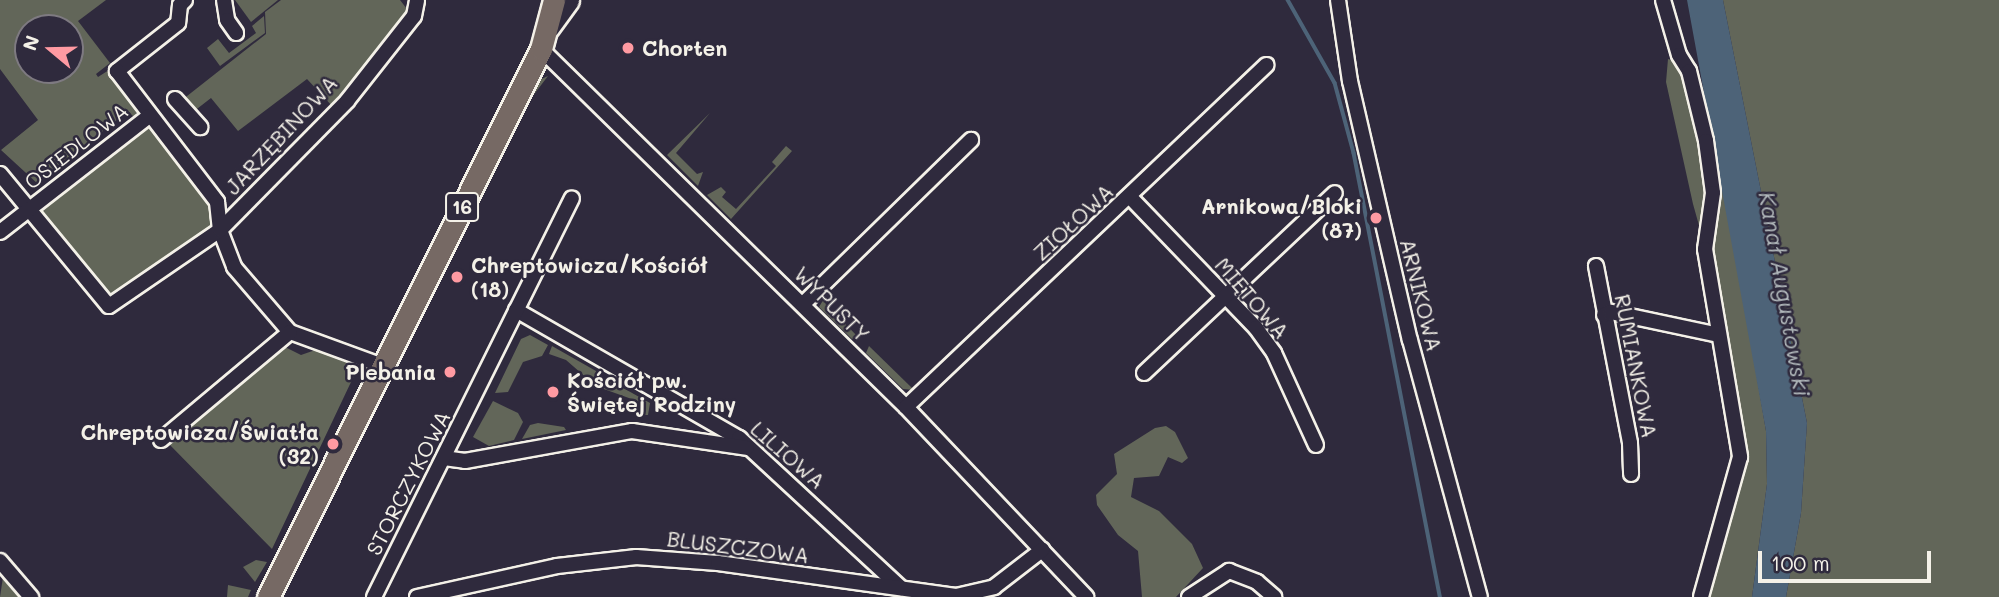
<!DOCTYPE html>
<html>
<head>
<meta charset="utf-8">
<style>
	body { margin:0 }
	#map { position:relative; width:1999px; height:597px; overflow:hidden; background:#2f2a3d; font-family:Mali,sans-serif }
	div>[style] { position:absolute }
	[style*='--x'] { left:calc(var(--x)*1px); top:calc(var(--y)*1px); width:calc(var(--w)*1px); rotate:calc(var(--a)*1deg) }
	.green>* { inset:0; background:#626659 }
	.water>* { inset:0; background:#4d6378 }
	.stream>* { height:3.5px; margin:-1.75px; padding:0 1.75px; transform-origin:1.75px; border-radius:1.75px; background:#4d6378 }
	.roads { filter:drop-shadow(2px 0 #f4f1e8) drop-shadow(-2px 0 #f4f1e8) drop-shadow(0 2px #f4f1e8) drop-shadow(0 -2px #f4f1e8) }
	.minor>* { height:14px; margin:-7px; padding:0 7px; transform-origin:7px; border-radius:7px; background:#2f2a3d }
	.secondary>* { height:19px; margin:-9.5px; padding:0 9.5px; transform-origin:9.5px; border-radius:9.5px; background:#2f2a3d }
	.primary>* { height:21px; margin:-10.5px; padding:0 10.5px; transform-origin:10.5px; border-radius:10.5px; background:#766964 }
	.dots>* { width:19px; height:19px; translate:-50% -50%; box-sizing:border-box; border:4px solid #2f2a3d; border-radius:50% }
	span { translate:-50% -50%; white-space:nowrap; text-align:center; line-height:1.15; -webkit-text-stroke:5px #2f2a3d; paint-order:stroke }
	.shield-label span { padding:2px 5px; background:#2f2a3d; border:2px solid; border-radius:5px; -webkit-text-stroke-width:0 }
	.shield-label { font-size:19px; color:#f4f1e8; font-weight:700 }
	.poi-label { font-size:21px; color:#f4f1e8; font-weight:700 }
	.left { translate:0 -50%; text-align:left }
	.right { translate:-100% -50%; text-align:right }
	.street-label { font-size:21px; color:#f4f1e8 }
	.water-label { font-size:23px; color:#b1b8bb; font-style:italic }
	.north { position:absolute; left:14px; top:14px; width:70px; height:70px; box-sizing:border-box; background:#2f2a3d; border:2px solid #7e7a81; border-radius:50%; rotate:289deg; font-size:19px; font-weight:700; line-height:28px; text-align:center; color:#f4f1e8 }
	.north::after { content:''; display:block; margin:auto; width:24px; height:32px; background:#ff9aa2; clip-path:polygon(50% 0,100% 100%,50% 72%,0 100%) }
	.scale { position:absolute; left:1758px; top:551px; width:173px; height:32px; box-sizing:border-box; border:4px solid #f4f1e8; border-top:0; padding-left:9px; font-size:21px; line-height:24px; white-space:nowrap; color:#f4f1e8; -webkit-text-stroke:5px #2f2a3d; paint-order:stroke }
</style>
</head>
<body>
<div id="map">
	<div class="green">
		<i style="clip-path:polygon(evenodd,0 0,106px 0,78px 21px,110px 63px,96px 74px,98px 77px,109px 70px,138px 109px,135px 118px,128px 111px,38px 184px,1px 150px,38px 120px,0 69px,0 0,28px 28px,70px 28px,70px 70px,28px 70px,28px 28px)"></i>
		<i style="clip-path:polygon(235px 0,278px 0,251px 22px)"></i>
		<i style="clip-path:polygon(281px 0,400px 0,410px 13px,333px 107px,307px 79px,238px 131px,211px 98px,193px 112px,182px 100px,266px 34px,265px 12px)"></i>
		<i style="clip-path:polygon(1723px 0,1999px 0,1999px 597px,1786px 597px,1801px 513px,1807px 423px)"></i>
		<i style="clip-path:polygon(264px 16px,265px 33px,220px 66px,207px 48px,218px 39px,229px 53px,256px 33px,252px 26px)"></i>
		<i style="clip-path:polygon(1668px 59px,1678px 62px,1706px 159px,1723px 177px,1766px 431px,1767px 484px,1752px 597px,1707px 597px,1743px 460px,1709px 241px,1700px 229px,1693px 204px,1666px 82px)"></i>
		<i style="clip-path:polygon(548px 76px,532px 97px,458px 246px,463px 227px,537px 81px)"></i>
		<i style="clip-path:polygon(710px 113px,676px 153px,697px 174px,703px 172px,698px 186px,667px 155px)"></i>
		<i style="clip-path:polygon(151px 122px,217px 202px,220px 230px,104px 300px,39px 211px)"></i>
		<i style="clip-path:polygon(786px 146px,792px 151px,731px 219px,707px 195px,721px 187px,726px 192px,722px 197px,736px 209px,776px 166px,772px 162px)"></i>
		<i style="clip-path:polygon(825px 297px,824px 302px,858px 337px,852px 339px,819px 307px)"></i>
		<i style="clip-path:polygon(530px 335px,548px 345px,542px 356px,523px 362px,508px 392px,495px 393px,521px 339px)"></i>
		<i style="clip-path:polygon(281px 345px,301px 355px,321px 348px,360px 363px,272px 549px,168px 443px)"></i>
		<i style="clip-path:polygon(552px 346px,596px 371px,598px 377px,589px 380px,566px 360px,549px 354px)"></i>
		<i style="clip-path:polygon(869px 346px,911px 387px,914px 390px,903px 389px,866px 353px)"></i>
		<i style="clip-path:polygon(607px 379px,650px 403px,648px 415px,638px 415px,643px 407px,640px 402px,601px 388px)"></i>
		<i style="clip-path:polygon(493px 401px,518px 413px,523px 422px,514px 440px,489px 446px,473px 437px)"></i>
		<i style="clip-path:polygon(538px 423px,564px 427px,566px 430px,522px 439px,530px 425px)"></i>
		<i style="clip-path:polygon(1166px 426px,1175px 432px,1188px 458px,1182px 463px,1168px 457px,1159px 476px,1134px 478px,1131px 497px,1159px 511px,1192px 544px,1203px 568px,1176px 597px,1142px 597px,1138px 551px,1118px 535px,1097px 505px,1096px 495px,1117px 474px,1114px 454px,1155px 428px)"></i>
		<i style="clip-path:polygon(256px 560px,267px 562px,255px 582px,243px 567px)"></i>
		<i style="clip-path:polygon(3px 577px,20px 597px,0 597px)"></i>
		<i style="clip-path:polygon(228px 585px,251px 590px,248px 597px,227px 597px)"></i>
	</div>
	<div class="water">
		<i style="clip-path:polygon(1687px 0,1723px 0,1807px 423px,1801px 513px,1786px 597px,1752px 597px,1767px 484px,1766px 431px)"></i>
	</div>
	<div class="stream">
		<i style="--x:1288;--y:0;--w:95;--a:60.5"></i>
		<i style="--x:1335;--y:83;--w:73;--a:74.8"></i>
		<i style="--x:1354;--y:153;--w:452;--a:79"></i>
	</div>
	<div class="roads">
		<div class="minor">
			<i style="--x:185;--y:0;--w:7;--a:135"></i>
			<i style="--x:180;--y:5;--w:18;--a:96"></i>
			<i style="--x:178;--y:23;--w:78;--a:141.8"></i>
			<i style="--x:117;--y:71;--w:165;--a:52.6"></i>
			<i style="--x:217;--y:202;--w:28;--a:84"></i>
			<i style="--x:220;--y:230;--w:40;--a:69"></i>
			<i style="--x:234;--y:267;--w:86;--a:49.3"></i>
			<i style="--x:290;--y:332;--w:99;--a:20.1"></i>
			<i style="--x:224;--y:0;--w:20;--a:81"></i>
			<i style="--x:227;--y:20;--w:16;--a:55"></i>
			<i style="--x:1338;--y:0;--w:82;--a:81.6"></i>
			<i style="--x:1350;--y:81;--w:266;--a:77"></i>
			<i style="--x:1410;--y:340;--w:266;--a:74.8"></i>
			<i style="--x:1663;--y:0;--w:57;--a:73.8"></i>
			<i style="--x:1679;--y:55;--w:19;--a:58"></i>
			<i style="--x:1689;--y:71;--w:72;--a:76.3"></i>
			<i style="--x:1706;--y:141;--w:52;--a:82.3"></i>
			<i style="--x:1713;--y:193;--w:57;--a:98.1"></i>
			<i style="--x:1705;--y:249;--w:211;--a:80.4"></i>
			<i style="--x:1740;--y:457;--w:145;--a:105.6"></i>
			<i style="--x:541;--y:49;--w:511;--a:44.45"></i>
			<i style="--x:906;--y:407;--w:262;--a:46.5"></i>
			<i style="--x:175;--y:99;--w:38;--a:48"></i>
			<i style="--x:0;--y:174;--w:171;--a:50.5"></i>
			<i style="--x:109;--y:306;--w:135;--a:-34.4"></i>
			<i style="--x:220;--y:230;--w:181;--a:-45.4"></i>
			<i style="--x:347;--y:101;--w:108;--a:-51.8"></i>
			<i style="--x:414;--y:16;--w:16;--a:-79"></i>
			<i style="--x:1130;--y:197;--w:182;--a:46.1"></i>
			<i style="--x:1256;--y:328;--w:31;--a:54"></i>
			<i style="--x:1274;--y:353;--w:101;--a:65.5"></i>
			<i style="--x:0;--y:232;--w:189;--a:-37.9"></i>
			<i style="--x:1596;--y:266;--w:180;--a:79.1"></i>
			<i style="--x:1630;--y:443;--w:31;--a:88"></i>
			<i style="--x:803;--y:304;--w:235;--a:-44.3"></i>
			<i style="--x:516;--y:310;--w:257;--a:29.9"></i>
			<i style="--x:739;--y:438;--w:221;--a:42.8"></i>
			<i style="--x:1604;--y:315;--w:8;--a:-23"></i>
			<i style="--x:1611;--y:312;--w:110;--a:12"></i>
			<i style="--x:1144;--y:373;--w:262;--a:-43.3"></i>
			<i style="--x:906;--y:407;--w:497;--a:-43.5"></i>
			<i style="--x:161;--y:440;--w:168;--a:-39.9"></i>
			<i style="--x:444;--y:458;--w:21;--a:8"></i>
			<i style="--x:465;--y:461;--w:170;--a:-10.2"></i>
			<i style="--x:632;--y:431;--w:116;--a:8.4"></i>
			<i style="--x:0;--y:561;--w:48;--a:49.3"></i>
			<i style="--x:374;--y:597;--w:445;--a:-63.6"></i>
			<i style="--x:417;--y:597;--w:143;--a:-12.5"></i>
			<i style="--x:557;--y:566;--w:80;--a:-6.5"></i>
			<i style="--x:636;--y:557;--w:82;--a:4.2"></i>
			<i style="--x:718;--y:563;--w:240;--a:7.9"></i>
			<i style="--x:956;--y:596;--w:39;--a:-13"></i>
			<i style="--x:994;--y:587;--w:61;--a:-37.6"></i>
			<i style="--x:1189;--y:597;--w:48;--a:-33"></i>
			<i style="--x:1229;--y:571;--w:30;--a:21"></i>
			<i style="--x:1257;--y:582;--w:23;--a:41"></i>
		</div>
		<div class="secondary">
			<i style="--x:549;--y:28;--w:34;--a:-54"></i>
		</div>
		<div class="primary">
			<i style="--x:268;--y:597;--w:612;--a:-63.52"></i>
			<i style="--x:541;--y:49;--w:51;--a:-75.1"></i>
		</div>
	</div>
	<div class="dots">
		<i style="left:628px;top:48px;background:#ff9aa2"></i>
		<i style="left:1376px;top:218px;background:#ff9aa2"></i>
		<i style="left:457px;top:277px;background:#ff9aa2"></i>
		<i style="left:450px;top:372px;background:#ff9aa2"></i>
		<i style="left:553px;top:392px;background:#ff9aa2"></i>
		<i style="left:333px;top:444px;background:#ff9aa2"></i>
	</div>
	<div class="shield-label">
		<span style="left:462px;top:207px">16</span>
	</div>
	<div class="poi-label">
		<span class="left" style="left:642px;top:48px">Chorten</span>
		<span class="right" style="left:1362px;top:218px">Arnikowa/Bloki<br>(87)</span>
		<span class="left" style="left:471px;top:277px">Chreptowicza/Kościół<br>(18)</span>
		<span class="right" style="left:436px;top:372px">Plebania</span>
		<span class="left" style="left:567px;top:392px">Kościół pw.<br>Świętej Rodziny</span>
		<span class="right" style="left:319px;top:444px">Chreptowicza/Światła<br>(32)</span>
	</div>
	<div class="street-label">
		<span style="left:281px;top:135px;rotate:-47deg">JARZĘBINOWA</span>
		<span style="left:76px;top:146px;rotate:-38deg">OSIEDLOWA</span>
		<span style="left:1073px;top:222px;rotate:-43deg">ZIOŁOWA</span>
		<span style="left:1421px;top:295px;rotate:76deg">ARNIKOWA</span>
		<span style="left:1252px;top:298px;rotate:49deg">MIĘTOWA</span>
		<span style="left:832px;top:304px;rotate:45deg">WYPUSTY</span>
		<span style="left:1636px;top:366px;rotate:79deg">RUMIANKOWA</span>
		<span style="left:788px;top:455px;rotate:41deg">LILIOWA</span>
		<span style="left:408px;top:483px;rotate:-63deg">STORCZYKOWA</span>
		<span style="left:738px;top:547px;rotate:7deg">BLUSZCZOWA</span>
	</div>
	<div class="water-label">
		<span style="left:1785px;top:294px;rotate:80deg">Kanał Augustowski</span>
	</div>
	<div class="north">N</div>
	<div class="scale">100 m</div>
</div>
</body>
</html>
